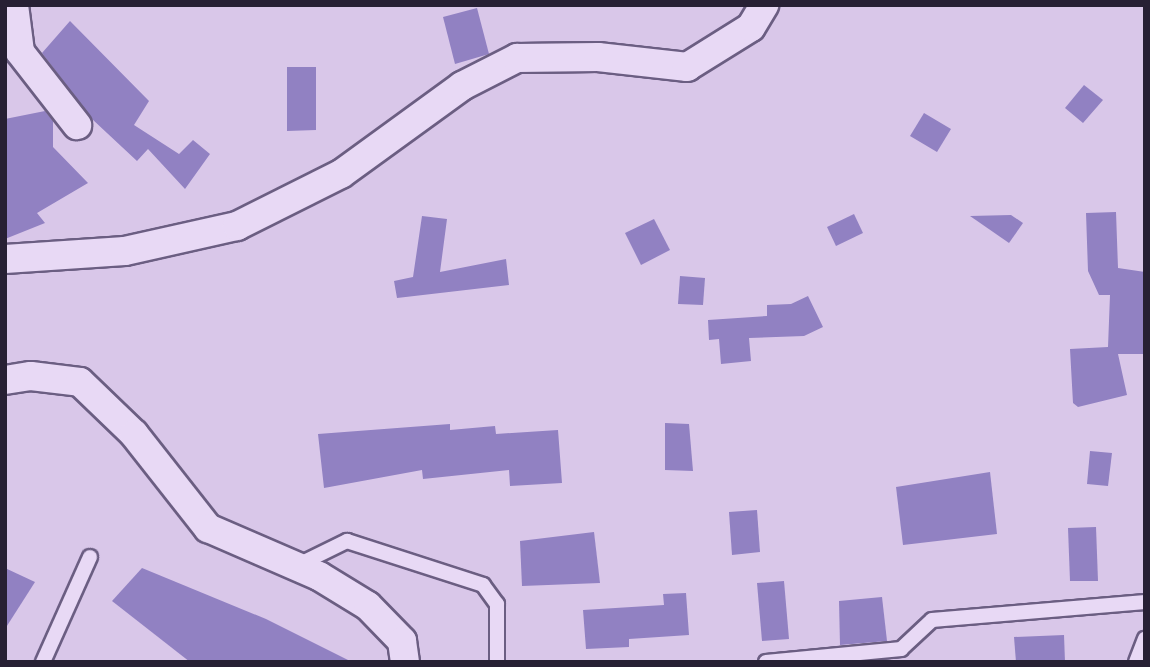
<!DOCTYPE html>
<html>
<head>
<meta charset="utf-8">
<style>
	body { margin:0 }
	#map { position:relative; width:1150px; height:667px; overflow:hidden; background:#d9c7e9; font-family:"Zilla Slab",serif }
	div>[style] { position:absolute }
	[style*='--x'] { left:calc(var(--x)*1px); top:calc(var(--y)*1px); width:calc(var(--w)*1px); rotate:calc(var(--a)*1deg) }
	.building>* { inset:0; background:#9181c2 }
	.roads { filter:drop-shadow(2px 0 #6b5e82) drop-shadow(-2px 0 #6b5e82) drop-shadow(0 2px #6b5e82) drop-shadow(0 -2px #6b5e82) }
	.lane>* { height:14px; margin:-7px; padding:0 7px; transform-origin:7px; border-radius:7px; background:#e8d9f5 }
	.street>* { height:28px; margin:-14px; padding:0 14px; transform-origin:14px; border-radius:14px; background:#e8d9f5 }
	span { translate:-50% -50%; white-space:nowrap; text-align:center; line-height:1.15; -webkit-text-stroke:5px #e4d6f1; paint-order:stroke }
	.frame { position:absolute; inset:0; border:7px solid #272034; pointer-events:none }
</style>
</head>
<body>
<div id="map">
	<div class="building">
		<i style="clip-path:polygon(477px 8px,489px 54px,455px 64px,443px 17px)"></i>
		<i style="clip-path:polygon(70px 21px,149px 101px,134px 125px,179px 154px,193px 140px,210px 154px,185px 189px,148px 149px,137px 161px,92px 119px,42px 53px)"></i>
		<i style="clip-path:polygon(287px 67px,316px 67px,316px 130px,287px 131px)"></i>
		<i style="clip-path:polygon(1084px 85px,1103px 100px,1083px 123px,1065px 108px)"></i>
		<i style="clip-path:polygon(45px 111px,53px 121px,53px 147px,88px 183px,37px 213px,45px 223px,5px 239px,5px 119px)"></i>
		<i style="clip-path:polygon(924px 113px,951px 129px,937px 152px,910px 136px)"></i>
		<i style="clip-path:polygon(1116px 212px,1118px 268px,1145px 272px,1145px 354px,1118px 354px,1127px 395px,1078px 407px,1073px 403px,1070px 349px,1108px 347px,1110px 295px,1099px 295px,1088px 271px,1086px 213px)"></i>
		<i style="clip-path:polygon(854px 214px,863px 233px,836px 246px,827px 227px)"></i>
		<i style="clip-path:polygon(1011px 215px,1023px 223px,1009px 243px,970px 216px)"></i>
		<i style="clip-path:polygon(422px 216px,447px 219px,440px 272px,506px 259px,509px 285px,397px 298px,394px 281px,413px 277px)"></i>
		<i style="clip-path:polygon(654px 219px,670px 250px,641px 265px,625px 233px)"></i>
		<i style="clip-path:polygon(680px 276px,705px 278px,703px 305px,678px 304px)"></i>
		<i style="clip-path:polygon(808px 296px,823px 327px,804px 336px,749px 338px,751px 361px,721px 364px,719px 339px,709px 340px,708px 320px,767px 316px,767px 305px,791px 304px)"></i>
		<i style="clip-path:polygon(665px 423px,689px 424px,693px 471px,665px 470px)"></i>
		<i style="clip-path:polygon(450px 424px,450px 430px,495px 426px,496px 434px,558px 430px,562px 483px,510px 486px,509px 470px,423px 479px,422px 470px,324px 488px,318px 434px)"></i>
		<i style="clip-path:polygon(1090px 451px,1112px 453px,1108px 486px,1087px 484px)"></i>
		<i style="clip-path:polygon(990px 472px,997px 534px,903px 545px,896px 487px)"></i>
		<i style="clip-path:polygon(757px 510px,760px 552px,732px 555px,729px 512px)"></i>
		<i style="clip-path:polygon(1096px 527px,1098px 581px,1070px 581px,1068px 528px)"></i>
		<i style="clip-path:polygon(594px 532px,600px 583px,522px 586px,520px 541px)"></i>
		<i style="clip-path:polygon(5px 568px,35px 582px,5px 629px)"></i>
		<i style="clip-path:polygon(142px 568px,266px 619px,352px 662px,190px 662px,112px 601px)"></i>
		<i style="clip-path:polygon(784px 581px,789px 639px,762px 641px,757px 583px)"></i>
		<i style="clip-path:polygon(686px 593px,689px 635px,629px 639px,629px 647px,586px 649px,583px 610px,664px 605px,663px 594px)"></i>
		<i style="clip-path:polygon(882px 597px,887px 641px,840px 645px,839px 601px)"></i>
		<i style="clip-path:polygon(1064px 635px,1065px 662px,1016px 662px,1014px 637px)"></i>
	</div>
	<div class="roads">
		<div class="lane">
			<i style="--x:298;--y:565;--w:55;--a:-26.1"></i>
			<i style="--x:347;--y:541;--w:143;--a:17.9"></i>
			<i style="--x:483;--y:585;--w:24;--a:54"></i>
			<i style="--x:497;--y:604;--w:58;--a:90"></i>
			<i style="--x:43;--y:662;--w:115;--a:-65.9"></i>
			<i style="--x:766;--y:662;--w:136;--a:-5.5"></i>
			<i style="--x:901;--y:649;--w:42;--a:-43.1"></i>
			<i style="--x:932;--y:620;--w:214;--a:-4.8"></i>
			<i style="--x:1136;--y:662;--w:25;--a:-69"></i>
		</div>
		<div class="street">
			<i style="--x:14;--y:5;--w:47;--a:82.7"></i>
			<i style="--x:20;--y:52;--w:93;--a:52"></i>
			<i style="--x:5;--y:259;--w:120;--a:-3.8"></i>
			<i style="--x:125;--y:251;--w:115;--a:-12.6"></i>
			<i style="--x:237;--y:226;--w:116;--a:-26.6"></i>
			<i style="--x:341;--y:174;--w:150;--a:-36"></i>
			<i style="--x:462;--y:86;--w:62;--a:-27"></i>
			<i style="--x:517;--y:58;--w:81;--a:-0.7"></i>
			<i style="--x:598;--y:57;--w:90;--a:6.4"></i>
			<i style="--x:687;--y:67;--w:75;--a:-32"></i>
			<i style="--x:751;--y:27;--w:26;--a:-59"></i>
			<i style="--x:5;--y:380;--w:26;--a:-9"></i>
			<i style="--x:31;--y:376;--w:49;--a:7"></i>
			<i style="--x:80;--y:382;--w:75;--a:43.9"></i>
			<i style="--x:134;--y:434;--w:120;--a:51.8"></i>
			<i style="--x:208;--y:528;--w:121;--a:23.4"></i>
			<i style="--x:319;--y:576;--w:57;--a:31.5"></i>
			<i style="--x:368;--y:606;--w:49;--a:45.8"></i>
			<i style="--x:402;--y:641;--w:21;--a:82"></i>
		</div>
	</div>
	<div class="frame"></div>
</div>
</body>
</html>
